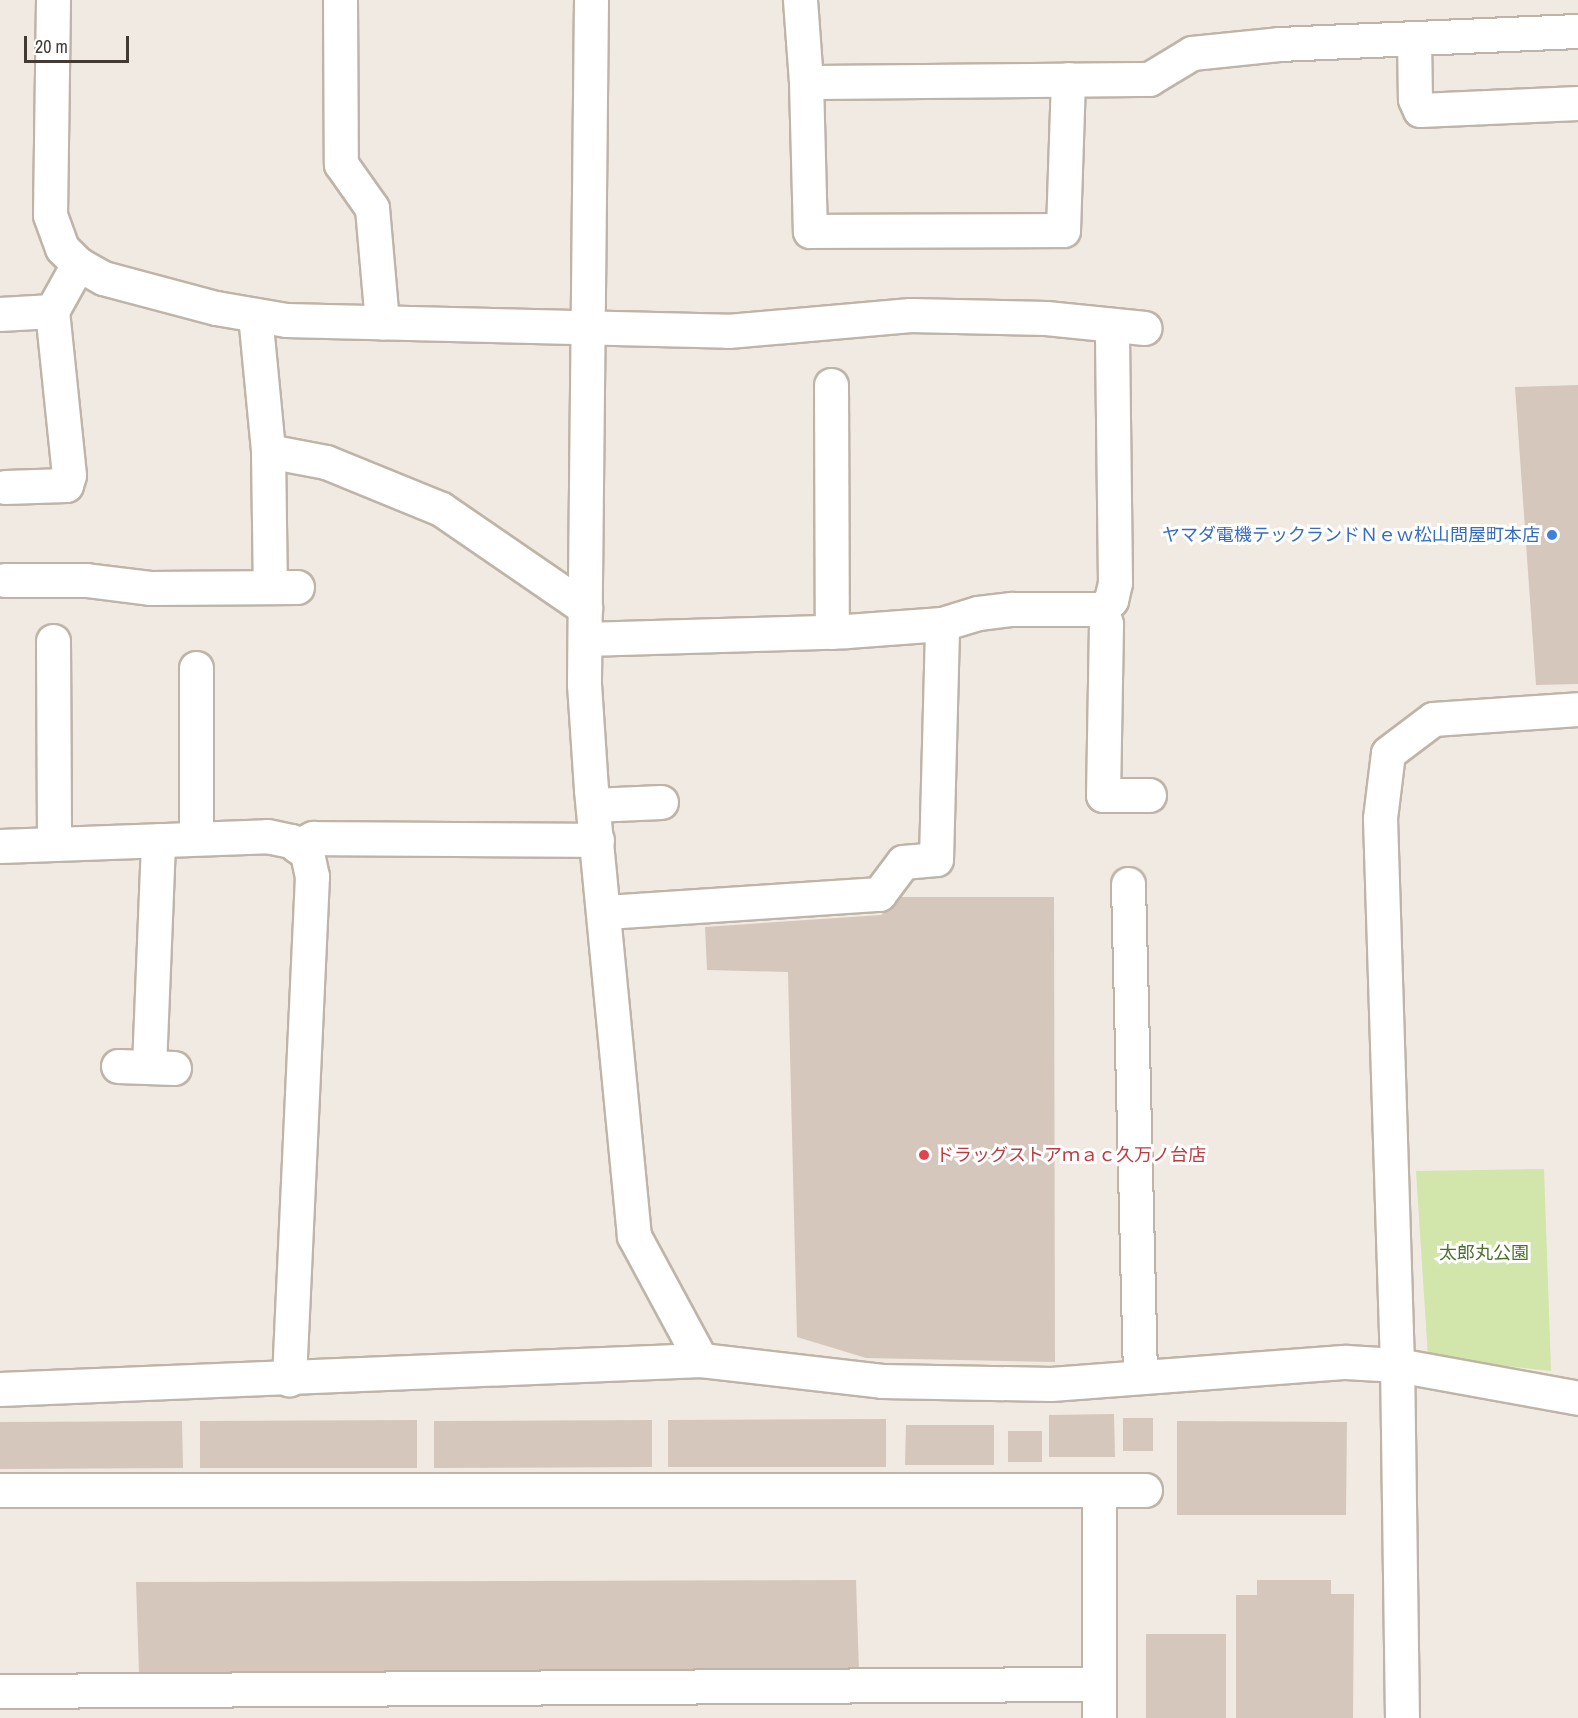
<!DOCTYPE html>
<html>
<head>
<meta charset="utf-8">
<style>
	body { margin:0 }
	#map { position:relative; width:1578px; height:1718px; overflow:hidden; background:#f1eae2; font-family:"Archivo Narrow","Noto Sans JP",sans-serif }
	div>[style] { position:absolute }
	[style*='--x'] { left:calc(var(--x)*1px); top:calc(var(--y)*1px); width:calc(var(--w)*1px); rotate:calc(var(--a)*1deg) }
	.green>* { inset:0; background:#d2e5ab }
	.building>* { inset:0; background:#d5c7bb }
	.roads { filter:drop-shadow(2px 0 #bfb4a8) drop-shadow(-2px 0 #bfb4a8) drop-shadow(0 2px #bfb4a8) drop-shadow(0 -2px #bfb4a8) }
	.minor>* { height:33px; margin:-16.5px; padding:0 16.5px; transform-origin:16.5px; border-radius:16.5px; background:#fff }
	.dots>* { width:16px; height:16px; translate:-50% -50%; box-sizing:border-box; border:3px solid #fff; border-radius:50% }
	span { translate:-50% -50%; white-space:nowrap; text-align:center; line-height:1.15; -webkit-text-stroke:6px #fff; paint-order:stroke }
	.shop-label { font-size:18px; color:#366cbe }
	.right { translate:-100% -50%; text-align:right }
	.health-label { font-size:18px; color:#be3a42 }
	.left { translate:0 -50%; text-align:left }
	.park-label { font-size:18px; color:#4e7129 }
	.scale { position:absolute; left:24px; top:36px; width:105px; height:27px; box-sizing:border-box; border:3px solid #423a33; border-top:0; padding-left:8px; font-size:18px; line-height:21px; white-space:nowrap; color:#423a33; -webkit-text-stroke:4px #fff; paint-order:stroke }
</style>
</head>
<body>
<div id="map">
	<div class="green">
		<i style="clip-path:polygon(1544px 1169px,1551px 1371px,1428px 1357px,1416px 1171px)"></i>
	</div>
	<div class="building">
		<i style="clip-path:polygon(1578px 385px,1578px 684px,1536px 685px,1515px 387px)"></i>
		<i style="clip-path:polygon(900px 897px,1054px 897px,1055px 1362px,866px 1358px,797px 1337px,788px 972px,707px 970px,705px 927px,881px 915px)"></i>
		<i style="clip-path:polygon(1114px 1414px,1115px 1457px,1049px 1457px,1049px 1415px)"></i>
		<i style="clip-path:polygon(1123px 1418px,1153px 1418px,1153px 1451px,1123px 1451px)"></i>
		<i style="clip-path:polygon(886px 1419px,886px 1467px,668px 1467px,668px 1420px)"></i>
		<i style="clip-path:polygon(417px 1420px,417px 1468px,200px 1468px,200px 1421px)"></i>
		<i style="clip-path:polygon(652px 1420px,652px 1467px,434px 1468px,434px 1421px)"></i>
		<i style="clip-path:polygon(182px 1421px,183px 1468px,0 1469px,0 1422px)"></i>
		<i style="clip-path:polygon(1177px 1421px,1347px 1422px,1346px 1515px,1177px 1515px)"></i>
		<i style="clip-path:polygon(906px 1425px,994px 1425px,994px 1465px,905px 1465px)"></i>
		<i style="clip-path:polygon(1008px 1431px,1042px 1431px,1042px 1462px,1008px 1462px)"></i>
		<i style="clip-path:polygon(856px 1580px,859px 1672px,139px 1673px,136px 1582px)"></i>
		<i style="clip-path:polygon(1257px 1580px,1331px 1580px,1331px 1594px,1354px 1594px,1353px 1718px,1236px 1718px,1236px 1595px,1257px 1595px)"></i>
		<i style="clip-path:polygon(1146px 1634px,1226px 1634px,1226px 1718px,1146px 1718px)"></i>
	</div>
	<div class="roads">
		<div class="minor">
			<i style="--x:53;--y:0;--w:215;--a:90.8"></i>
			<i style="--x:50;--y:215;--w:35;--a:70"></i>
			<i style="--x:62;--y:248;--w:23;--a:45"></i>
			<i style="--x:78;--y:264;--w:29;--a:29"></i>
			<i style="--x:103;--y:278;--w:117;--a:14.9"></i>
			<i style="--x:216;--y:308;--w:71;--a:9.7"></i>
			<i style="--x:286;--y:320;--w:442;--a:1.4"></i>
			<i style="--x:728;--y:331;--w:183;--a:-5"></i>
			<i style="--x:910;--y:315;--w:136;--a:1.3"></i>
			<i style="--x:1046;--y:318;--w:99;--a:5.8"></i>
			<i style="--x:340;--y:0;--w:164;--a:89.7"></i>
			<i style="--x:341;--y:164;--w:54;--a:54.8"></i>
			<i style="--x:372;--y:208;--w:115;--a:85"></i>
			<i style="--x:591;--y:0;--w:684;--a:90.59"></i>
			<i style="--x:584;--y:684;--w:106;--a:86.2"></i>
			<i style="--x:591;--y:790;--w:448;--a:84.5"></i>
			<i style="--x:634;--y:1236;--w:141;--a:61.6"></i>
			<i style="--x:800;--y:0;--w:82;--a:85.8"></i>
			<i style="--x:806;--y:82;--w:343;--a:-0.5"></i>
			<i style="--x:1149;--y:79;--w:50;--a:-31.2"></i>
			<i style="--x:1192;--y:53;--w:87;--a:-5.9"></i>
			<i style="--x:1279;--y:44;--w:299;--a:-2.5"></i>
			<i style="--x:1414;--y:38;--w:61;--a:89.1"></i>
			<i style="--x:1415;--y:99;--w:12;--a:66"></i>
			<i style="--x:1420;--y:110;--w:158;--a:-2.5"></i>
			<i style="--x:806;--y:82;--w:149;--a:88.5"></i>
			<i style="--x:810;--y:231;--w:253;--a:-0.2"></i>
			<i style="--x:1063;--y:230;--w:151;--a:-88.1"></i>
			<i style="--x:0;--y:314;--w:52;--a:-3.3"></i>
			<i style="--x:52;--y:311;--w:54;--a:-61"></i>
			<i style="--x:255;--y:315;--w:137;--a:84.5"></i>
			<i style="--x:268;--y:451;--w:136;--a:89.2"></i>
			<i style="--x:831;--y:385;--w:247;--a:89.8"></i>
			<i style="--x:268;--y:451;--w:59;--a:10.7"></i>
			<i style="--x:326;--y:462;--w:124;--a:22.2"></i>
			<i style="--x:441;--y:509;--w:175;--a:34.5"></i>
			<i style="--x:5;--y:487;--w:61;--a:-1.9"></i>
			<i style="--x:66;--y:485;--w:10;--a:-73"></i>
			<i style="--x:69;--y:475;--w:165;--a:-95.9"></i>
			<i style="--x:5;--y:580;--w:81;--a:0"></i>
			<i style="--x:86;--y:580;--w:64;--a:7.1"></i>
			<i style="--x:150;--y:588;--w:147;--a:-0.4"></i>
			<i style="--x:1102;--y:609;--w:16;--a:75"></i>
			<i style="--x:1106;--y:624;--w:171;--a:91"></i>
			<i style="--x:1103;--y:795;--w:46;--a:0"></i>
			<i style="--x:585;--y:639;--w:262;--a:-1.7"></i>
			<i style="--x:847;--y:631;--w:95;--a:-4.2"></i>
			<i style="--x:942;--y:624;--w:38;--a:-17"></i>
			<i style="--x:978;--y:613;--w:34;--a:-7"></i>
			<i style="--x:1012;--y:609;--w:90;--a:0"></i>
			<i style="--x:1102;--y:609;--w:13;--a:-45"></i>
			<i style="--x:1111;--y:600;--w:18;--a:-77"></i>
			<i style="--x:1115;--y:582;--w:256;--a:-90.7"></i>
			<i style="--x:53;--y:641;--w:203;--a:89.7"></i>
			<i style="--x:196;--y:668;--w:170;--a:90"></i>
			<i style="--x:593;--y:805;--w:68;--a:-2.5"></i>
			<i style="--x:0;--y:846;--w:267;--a:-2.1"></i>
			<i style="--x:267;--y:836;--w:25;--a:12"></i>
			<i style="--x:291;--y:841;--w:20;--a:37"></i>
			<i style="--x:307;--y:853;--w:24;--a:78"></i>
			<i style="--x:312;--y:876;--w:504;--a:92.62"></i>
			<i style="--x:297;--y:846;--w:18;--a:-27"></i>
			<i style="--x:313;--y:838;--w:284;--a:0.4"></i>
			<i style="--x:1128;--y:884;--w:493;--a:88.6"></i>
			<i style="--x:606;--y:912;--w:274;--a:-3.8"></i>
			<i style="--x:879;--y:894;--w:40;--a:-53"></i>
			<i style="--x:903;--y:862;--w:33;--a:-5"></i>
			<i style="--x:936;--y:859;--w:235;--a:-88.5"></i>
			<i style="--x:118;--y:1066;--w:56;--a:2"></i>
			<i style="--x:149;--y:1067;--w:227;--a:-87.7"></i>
			<i style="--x:0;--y:1389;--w:702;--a:-2.37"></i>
			<i style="--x:701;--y:1360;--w:182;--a:6.6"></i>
			<i style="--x:882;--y:1381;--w:169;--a:1"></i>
			<i style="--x:1051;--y:1384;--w:296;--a:-4.3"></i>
			<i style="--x:1346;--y:1362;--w:51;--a:3.4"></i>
			<i style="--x:1397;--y:1365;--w:184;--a:10.3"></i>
			<i style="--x:0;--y:1490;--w:1145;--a:0"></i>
			<i style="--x:0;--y:1691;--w:1098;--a:-0.37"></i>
			<i style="--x:1099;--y:1718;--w:228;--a:-90"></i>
			<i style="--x:1402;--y:1718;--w:353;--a:-90.8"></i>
			<i style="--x:1397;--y:1365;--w:547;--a:-91.78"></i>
			<i style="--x:1380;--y:818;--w:65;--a:-83"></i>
			<i style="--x:1388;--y:753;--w:56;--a:-37.1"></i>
			<i style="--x:1433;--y:719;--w:145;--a:-3.9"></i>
		</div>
	</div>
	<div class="dots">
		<i style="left:1552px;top:535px;background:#3f7fe0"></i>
		<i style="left:924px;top:1155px;background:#e0444e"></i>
	</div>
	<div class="shop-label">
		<span class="right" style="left:1540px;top:535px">ヤマダ電機テックランドＮｅｗ松山問屋町本店</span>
	</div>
	<div class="health-label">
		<span class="left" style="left:936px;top:1155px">ドラッグストアｍａｃ久万ノ台店</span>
	</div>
	<div class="park-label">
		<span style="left:1484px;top:1253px">太郎丸公園</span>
	</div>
	<div class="scale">20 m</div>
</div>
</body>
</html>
